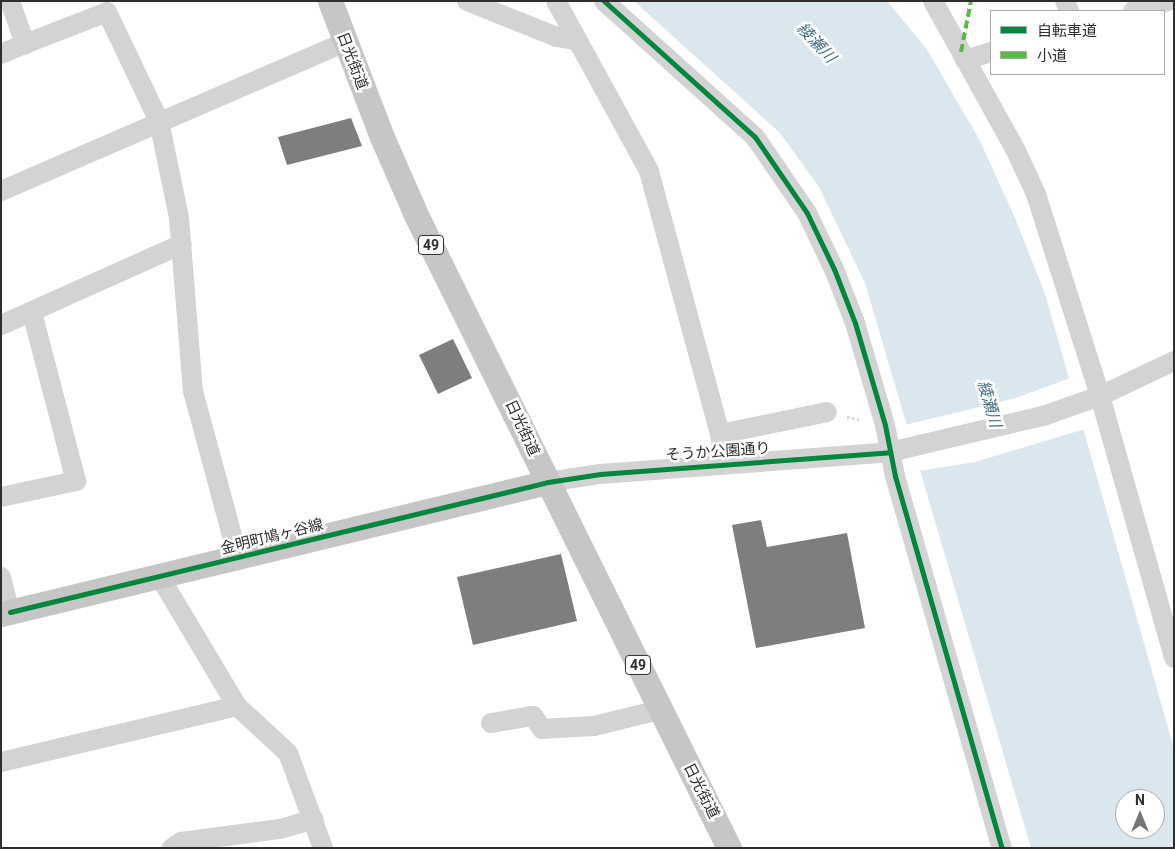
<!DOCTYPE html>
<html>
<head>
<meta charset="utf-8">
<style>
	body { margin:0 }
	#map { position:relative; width:1175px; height:849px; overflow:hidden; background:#fff; font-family:Roboto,"Noto Sans JP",sans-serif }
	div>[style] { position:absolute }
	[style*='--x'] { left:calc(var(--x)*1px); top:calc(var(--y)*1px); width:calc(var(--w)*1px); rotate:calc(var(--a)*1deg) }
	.water>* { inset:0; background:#dae7ef }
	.pier>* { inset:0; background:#fff }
	.building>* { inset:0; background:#7e7e7e }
	.path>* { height:3px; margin-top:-1.5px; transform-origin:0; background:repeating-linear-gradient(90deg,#d3d3d3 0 2.5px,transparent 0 5px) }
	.minor>* { height:20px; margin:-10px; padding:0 10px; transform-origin:10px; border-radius:10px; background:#d3d3d3 }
	.major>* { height:25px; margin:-12.5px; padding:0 12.5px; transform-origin:12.5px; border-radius:12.5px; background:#c6c6c6 }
	.quiet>* { height:4px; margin-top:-2px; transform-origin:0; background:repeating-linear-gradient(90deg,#58b947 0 8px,transparent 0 12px) }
	.cycleway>* { height:5px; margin:-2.5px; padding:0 2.5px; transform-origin:2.5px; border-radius:2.5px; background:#00873e }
	span { translate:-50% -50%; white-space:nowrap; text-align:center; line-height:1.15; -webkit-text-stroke:5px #fff; paint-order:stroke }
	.shield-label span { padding:1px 4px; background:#fff; border:1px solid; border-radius:4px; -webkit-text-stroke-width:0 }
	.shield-label { font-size:14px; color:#2e2e2e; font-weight:700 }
	.street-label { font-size:15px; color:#2e2e2e }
	.water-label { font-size:16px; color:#436e88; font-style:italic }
	.frame { position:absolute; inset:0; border:2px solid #2e2e2e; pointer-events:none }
	.legend { position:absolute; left:990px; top:10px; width:175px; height:65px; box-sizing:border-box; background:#fff; border:1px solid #ababab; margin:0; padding:6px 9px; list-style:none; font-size:15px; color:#2e2e2e }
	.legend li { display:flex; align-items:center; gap:10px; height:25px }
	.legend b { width:25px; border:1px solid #ababab }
	.north { position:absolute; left:1115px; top:789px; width:50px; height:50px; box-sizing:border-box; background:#fff; border:1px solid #ababab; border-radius:50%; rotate:0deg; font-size:14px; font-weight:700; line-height:20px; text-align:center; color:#2e2e2e }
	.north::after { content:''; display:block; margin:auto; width:18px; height:22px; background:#777; clip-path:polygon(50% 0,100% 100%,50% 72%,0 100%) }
</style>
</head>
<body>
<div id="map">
	<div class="water">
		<i style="clip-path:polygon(evenodd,634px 1px,887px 1px,926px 48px,979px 139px,1016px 220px,1045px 294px,1174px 749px,1174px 848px,1031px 848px,865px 283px,819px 187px,780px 133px,634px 1px,1125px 799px,1155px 799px,1155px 829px,1125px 829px,1125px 799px)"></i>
	</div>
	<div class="pier">
		<i style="clip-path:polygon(1070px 378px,1085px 429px,975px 462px,919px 471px,905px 425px,1016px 398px)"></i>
	</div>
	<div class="building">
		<i style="clip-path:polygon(351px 118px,362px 146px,287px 165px,278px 137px)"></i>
		<i style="clip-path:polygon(453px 339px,472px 378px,438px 394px,419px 355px)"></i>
		<i style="clip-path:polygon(761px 520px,767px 547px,847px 533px,865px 628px,756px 648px,732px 525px)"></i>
		<i style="clip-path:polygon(561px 554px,577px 621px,473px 645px,457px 577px)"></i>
	</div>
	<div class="path">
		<i style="--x:847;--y:417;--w:15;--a:11"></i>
	</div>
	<div class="minor">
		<i style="--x:10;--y:1;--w:46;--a:70.8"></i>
		<i style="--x:25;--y:44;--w:88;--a:-21.3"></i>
		<i style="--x:107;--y:12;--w:121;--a:64.5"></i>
		<i style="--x:159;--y:121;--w:99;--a:78.3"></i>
		<i style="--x:179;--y:218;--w:174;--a:85.4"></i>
		<i style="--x:193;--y:391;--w:173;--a:74.9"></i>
		<i style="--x:467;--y:1;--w:97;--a:21.8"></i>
		<i style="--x:557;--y:37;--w:20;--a:9"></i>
		<i style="--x:556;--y:1;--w:194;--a:61.3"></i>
		<i style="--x:649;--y:171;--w:272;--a:74.9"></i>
		<i style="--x:720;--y:434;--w:29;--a:80"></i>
		<i style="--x:604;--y:1;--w:203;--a:42"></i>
		<i style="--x:755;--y:137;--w:92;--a:55.6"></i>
		<i style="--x:807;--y:213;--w:62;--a:64.3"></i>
		<i style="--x:834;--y:269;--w:58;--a:68.7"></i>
		<i style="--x:855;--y:323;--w:106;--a:73.6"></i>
		<i style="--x:885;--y:425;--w:52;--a:78.9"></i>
		<i style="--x:895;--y:476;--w:387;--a:74"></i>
		<i style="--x:933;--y:1;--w:171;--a:61"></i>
		<i style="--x:1016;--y:151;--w:47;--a:65.1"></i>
		<i style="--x:1036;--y:194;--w:212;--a:72.4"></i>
		<i style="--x:1100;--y:396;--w:272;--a:74.2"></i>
		<i style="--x:1065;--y:1;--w:11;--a:68"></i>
		<i style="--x:1133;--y:11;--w:37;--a:-16"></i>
		<i style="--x:1;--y:54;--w:26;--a:-23"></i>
		<i style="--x:965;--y:60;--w:27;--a:-17"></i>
		<i style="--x:1;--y:191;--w:375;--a:-23.4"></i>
		<i style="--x:1;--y:325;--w:198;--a:-24.1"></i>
		<i style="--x:720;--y:434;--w:109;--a:-11.6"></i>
		<i style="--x:548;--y:482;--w:53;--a:-8.7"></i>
		<i style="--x:600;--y:474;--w:291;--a:-4.3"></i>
		<i style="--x:890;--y:452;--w:160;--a:-13.3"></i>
		<i style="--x:1046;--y:415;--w:57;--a:-19.4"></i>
		<i style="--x:1100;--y:396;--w:82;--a:-25.3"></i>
		<i style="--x:1;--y:497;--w:77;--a:-12"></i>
		<i style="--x:76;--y:481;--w:175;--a:-104.6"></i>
		<i style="--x:1;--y:577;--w:36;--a:76"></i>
		<i style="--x:160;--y:577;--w:150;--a:59.2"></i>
		<i style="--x:237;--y:706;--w:69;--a:42.7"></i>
		<i style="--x:288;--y:753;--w:101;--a:69.8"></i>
		<i style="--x:491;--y:723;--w:43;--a:-9.5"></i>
		<i style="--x:533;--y:716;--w:16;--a:55"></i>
		<i style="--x:542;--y:729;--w:52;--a:-3.3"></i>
		<i style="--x:594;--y:726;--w:67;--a:-13.8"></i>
		<i style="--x:1;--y:762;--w:243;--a:-13.3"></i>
		<i style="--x:172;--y:848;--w:11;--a:-34"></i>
		<i style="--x:181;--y:842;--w:100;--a:-7.5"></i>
		<i style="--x:280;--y:829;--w:35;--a:-16"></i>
	</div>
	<div class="major">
		<i style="--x:330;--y:1;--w:146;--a:69.1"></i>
		<i style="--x:382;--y:137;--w:87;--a:66.4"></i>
		<i style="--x:417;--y:217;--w:704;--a:63.69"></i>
		<i style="--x:1;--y:614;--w:563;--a:-13.57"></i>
	</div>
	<div class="quiet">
		<i style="--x:961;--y:52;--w:52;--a:-78.9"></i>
	</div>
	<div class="cycleway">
		<i style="--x:604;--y:1;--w:203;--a:42"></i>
		<i style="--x:755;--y:137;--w:92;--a:55.6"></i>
		<i style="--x:807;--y:213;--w:62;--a:64.3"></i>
		<i style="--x:834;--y:269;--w:58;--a:68.7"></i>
		<i style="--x:855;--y:323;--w:106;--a:73.6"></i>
		<i style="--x:885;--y:425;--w:52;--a:78.9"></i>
		<i style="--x:895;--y:476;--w:387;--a:74"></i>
		<i style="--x:10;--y:612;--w:553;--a:-13.58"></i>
		<i style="--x:548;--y:482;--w:53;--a:-8.7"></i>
		<i style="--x:600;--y:474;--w:291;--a:-4.3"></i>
	</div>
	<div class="shield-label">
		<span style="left:431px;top:245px">49</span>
		<span style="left:638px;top:665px">49</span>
	</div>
	<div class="street-label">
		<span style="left:352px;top:61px;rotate:69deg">日光街道</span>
		<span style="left:522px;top:428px;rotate:65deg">日光街道</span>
		<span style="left:718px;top:452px;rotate:-4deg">そうか公園通り</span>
		<span style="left:272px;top:537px;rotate:-14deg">金明町鳩ヶ谷線</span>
		<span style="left:701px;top:791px;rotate:63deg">日光街道</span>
	</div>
	<div class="water-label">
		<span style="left:816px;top:43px;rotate:47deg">綾瀬川</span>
		<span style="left:989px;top:404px;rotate:74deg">綾瀬川</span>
	</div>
	<div class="frame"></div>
	<ul class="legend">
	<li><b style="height:6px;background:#00873e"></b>自転車道</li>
	<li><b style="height:6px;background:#58b947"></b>小道</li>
	</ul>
	<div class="north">N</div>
</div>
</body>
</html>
